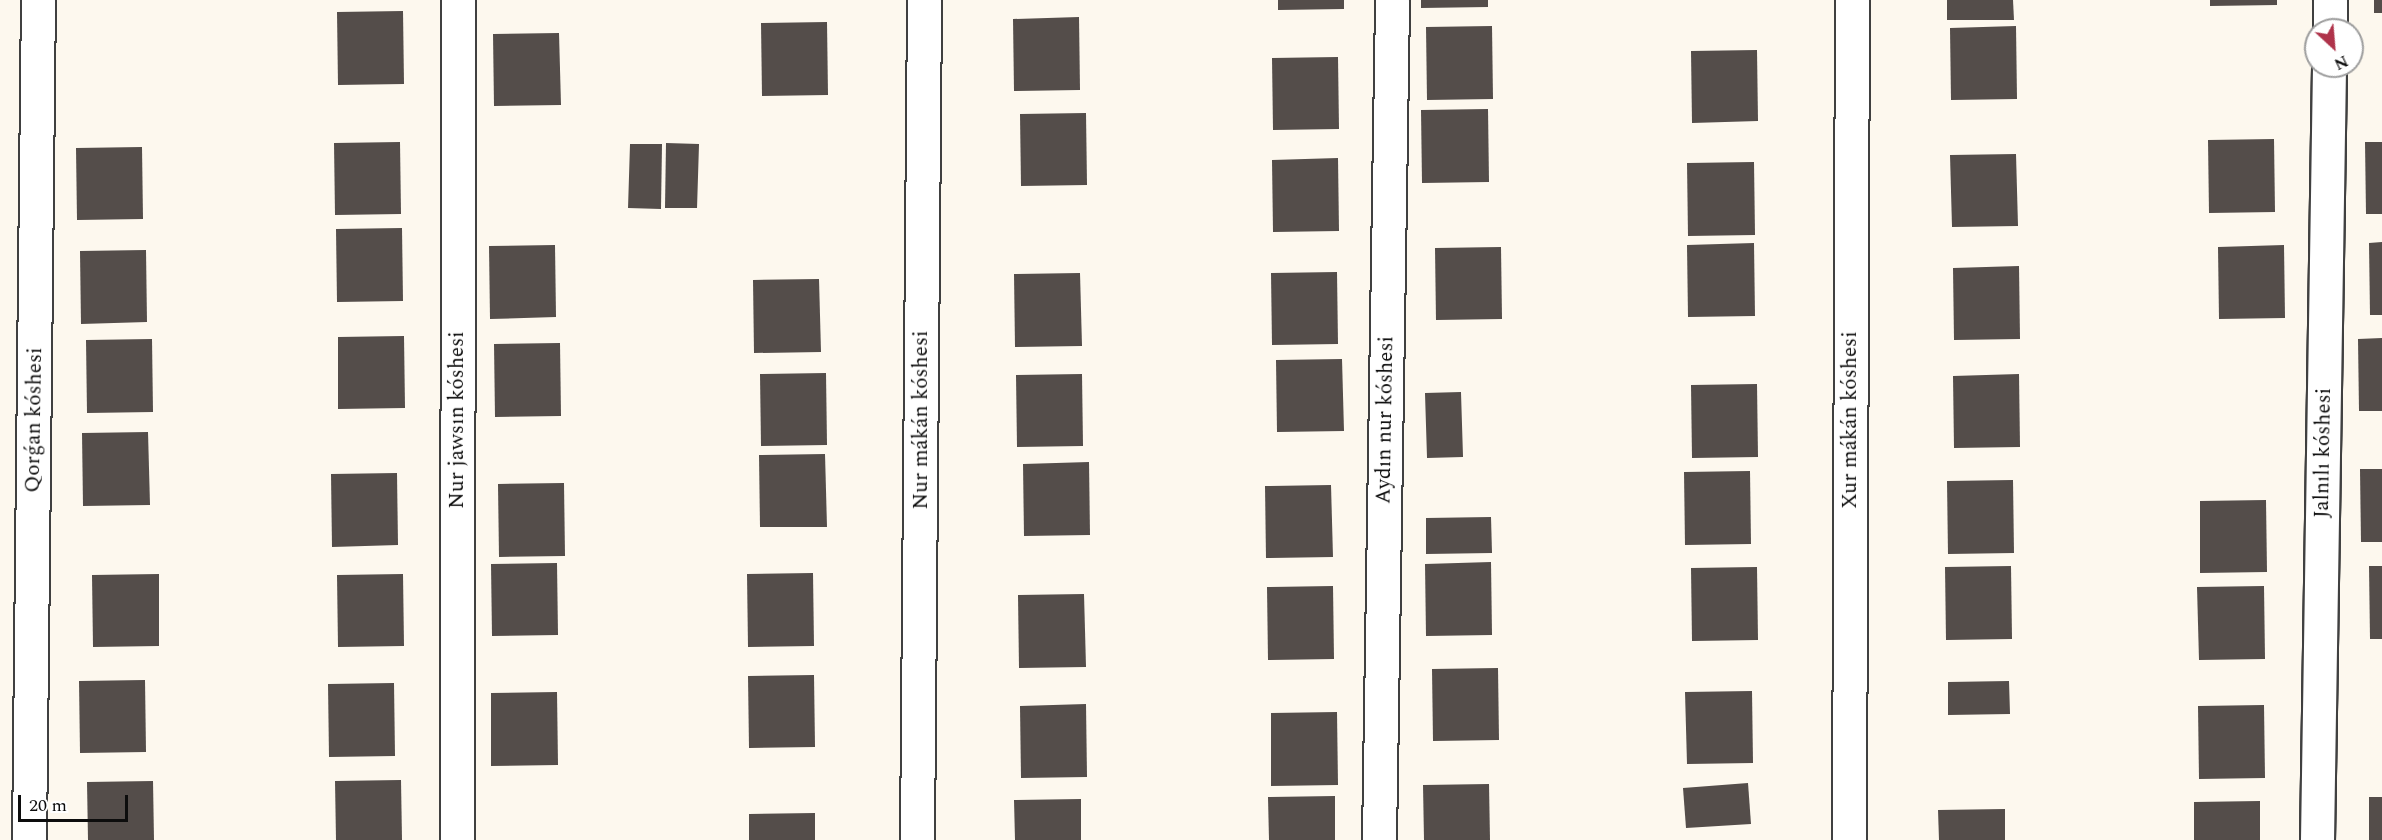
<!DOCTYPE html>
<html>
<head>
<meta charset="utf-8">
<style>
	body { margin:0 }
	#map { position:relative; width:2382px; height:840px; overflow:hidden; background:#fdf8ee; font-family:Spectral,serif }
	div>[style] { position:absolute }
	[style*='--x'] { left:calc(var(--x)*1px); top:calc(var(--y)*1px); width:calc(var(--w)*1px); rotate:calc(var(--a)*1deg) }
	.building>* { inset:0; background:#544d4a }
	.roads { filter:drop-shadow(2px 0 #404040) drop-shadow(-2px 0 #404040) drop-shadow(0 2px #404040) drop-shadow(0 -2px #404040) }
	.minor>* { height:33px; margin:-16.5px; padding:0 16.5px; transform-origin:16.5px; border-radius:16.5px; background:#fff }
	span { translate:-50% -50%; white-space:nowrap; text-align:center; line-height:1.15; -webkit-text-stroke:6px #fff; paint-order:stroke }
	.street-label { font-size:21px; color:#0d0d0d }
	.north { position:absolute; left:2304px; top:18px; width:60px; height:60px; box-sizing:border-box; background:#fff; border:2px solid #9e9e9e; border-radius:50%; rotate:154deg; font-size:16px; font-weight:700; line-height:24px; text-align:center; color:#0d0d0d }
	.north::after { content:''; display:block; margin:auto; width:21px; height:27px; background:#af334a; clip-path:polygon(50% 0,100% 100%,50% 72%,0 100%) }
	.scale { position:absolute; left:18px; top:795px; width:110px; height:27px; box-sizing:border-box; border:3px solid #0d0d0d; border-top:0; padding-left:8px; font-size:18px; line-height:21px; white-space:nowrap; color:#0d0d0d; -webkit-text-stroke:4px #fff; paint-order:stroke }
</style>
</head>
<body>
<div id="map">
	<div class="building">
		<i style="clip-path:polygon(1278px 0,1344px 0,1344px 9px,1278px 10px)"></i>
		<i style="clip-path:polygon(1421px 0,1488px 0,1488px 7px,1421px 8px)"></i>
		<i style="clip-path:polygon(1947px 0,2013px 0,2014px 20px,1947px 20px)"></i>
		<i style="clip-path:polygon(2210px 0,2277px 0,2277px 5px,2210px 6px)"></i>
		<i style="clip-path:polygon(2374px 0,2382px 0,2382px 13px,2374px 13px)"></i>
		<i style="clip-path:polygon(403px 11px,404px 84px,338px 85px,337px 12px)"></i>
		<i style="clip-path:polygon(1079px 17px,1080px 90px,1014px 91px,1013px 19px)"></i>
		<i style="clip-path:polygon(827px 22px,828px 95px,762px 96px,761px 23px)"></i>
		<i style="clip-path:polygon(1492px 26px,1493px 99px,1427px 100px,1426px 27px)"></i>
		<i style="clip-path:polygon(2016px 26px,2017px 99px,1951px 100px,1950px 28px)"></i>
		<i style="clip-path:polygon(559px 33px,561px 105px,494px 106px,493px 34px)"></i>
		<i style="clip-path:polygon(1757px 50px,1758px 121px,1692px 123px,1691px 51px)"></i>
		<i style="clip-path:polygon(1338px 57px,1339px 129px,1273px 130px,1272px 58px)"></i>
		<i style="clip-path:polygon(1488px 109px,1489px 182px,1422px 183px,1421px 110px)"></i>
		<i style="clip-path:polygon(1086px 113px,1087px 185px,1021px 186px,1020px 114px)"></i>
		<i style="clip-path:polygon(2274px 139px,2275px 212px,2209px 213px,2208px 140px)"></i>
		<i style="clip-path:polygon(400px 142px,401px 214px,335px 215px,334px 143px)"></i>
		<i style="clip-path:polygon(2365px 142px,2382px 142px,2382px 214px,2366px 214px)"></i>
		<i style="clip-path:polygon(666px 143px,699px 144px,697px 208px,665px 208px)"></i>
		<i style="clip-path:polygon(630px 144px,662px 144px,661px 209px,628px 208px)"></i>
		<i style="clip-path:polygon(142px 147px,143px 219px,77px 220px,76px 148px)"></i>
		<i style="clip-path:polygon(2016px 154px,2018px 226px,1952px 227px,1950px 155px)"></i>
		<i style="clip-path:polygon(1338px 158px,1339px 231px,1273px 232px,1272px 160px)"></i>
		<i style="clip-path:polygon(1754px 162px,1755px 235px,1688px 236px,1687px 163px)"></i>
		<i style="clip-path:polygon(402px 228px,403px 301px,337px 302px,336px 229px)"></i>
		<i style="clip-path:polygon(2382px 242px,2382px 315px,2370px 315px,2369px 243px)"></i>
		<i style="clip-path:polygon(1754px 243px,1755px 316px,1688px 317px,1687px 245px)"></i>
		<i style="clip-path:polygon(555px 245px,556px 317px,490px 319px,489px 246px)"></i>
		<i style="clip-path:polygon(2284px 245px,2285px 318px,2219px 319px,2218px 247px)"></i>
		<i style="clip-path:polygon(1501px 247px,1502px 319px,1436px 320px,1435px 248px)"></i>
		<i style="clip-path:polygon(146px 250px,147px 322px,81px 324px,80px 251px)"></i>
		<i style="clip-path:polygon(2019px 266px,2020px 339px,1954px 340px,1953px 268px)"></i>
		<i style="clip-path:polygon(1337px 272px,1338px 344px,1272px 345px,1271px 273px)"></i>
		<i style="clip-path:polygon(1080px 273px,1082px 346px,1015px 347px,1014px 274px)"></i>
		<i style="clip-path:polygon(819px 279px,821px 352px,754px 353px,753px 280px)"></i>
		<i style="clip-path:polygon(404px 336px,405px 408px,338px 409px,338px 337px)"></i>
		<i style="clip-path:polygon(2382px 338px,2382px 411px,2359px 411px,2358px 339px)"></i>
		<i style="clip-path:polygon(152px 339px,153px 412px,87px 413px,86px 340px)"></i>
		<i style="clip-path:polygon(560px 343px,561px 416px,495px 417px,494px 344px)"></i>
		<i style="clip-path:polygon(1342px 359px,1344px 431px,1277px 432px,1276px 360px)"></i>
		<i style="clip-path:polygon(826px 373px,827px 445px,761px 446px,760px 374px)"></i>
		<i style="clip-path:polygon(1082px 374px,1083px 446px,1017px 447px,1016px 375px)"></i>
		<i style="clip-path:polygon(2019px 374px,2020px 447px,1954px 448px,1953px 376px)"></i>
		<i style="clip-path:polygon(1757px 384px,1758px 457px,1692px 458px,1691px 385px)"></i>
		<i style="clip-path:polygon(1461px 392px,1463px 457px,1427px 458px,1425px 393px)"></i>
		<i style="clip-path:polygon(148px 432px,150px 505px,83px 506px,82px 433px)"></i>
		<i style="clip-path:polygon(825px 454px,827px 527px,760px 527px,759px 455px)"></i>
		<i style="clip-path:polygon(1089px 462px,1090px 535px,1024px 536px,1023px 464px)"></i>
		<i style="clip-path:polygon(2360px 469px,2382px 469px,2382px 542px,2361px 542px)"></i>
		<i style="clip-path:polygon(1750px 471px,1751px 544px,1685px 545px,1684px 472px)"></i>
		<i style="clip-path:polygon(397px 473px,398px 545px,332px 547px,331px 474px)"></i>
		<i style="clip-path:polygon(2013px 480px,2014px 553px,1948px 554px,1947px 481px)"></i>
		<i style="clip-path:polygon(564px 483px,565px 556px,499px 557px,498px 484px)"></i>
		<i style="clip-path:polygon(1331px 485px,1333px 557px,1266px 558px,1265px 486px)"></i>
		<i style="clip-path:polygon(2266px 500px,2267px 572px,2200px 573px,2200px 501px)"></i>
		<i style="clip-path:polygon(1491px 517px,1492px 553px,1426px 554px,1426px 518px)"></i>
		<i style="clip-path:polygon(1491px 562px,1492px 635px,1426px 636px,1425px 564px)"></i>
		<i style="clip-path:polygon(557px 563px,558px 635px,492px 636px,491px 564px)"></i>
		<i style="clip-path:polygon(2011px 566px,2012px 639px,1946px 640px,1945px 567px)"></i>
		<i style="clip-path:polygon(2369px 566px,2382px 566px,2382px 639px,2370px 639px)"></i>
		<i style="clip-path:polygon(1757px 567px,1758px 640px,1692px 641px,1691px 568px)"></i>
		<i style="clip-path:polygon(813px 573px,814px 646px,748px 647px,747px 574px)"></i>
		<i style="clip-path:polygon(159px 574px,159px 646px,93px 647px,92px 575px)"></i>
		<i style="clip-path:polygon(403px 574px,404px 646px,338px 647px,337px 575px)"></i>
		<i style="clip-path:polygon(1333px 586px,1334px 659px,1268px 660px,1267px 587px)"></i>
		<i style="clip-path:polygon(2264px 586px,2265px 659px,2199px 660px,2197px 587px)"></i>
		<i style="clip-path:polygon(1084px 594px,1086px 667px,1019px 668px,1018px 595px)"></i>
		<i style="clip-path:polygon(1498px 668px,1499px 740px,1433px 741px,1432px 669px)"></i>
		<i style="clip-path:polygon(814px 675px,815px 747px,749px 748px,748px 676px)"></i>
		<i style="clip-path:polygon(145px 680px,146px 752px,80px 753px,79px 681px)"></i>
		<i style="clip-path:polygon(2009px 681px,2010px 714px,1948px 715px,1948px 682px)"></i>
		<i style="clip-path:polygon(394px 683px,395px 756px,329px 757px,328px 684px)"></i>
		<i style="clip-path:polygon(1752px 691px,1753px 763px,1687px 764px,1685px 692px)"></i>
		<i style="clip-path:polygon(557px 692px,558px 765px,491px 766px,491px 693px)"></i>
		<i style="clip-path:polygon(1086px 704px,1087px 777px,1021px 778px,1020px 706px)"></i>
		<i style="clip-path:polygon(2264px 705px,2265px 778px,2199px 779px,2198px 706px)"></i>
		<i style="clip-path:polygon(1337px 712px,1338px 785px,1271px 786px,1271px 713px)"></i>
		<i style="clip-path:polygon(401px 780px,402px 840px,336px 840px,335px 781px)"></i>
		<i style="clip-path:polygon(153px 781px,154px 840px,88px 840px,87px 782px)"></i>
		<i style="clip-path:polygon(1748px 783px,1751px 824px,1686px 828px,1683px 788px)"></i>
		<i style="clip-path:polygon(1489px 784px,1490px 840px,1424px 840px,1423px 785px)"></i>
		<i style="clip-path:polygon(1335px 796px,1335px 840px,1269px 840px,1268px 797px)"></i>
		<i style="clip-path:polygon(2369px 797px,2382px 797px,2382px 840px,2369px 840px)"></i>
		<i style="clip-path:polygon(1081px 799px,1081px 840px,1015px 840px,1014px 800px)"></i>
		<i style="clip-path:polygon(2260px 801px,2260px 840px,2194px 840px,2194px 802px)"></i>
		<i style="clip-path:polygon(2005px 809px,2005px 840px,1939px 840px,1938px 810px)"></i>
		<i style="clip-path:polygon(815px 813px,815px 840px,749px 840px,749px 814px)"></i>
	</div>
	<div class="roads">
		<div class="minor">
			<i style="--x:2330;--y:30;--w:30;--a:-90"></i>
			<i style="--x:29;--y:840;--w:840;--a:-89.39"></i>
			<i style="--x:457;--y:840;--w:840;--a:-89.93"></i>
			<i style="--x:917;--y:840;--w:840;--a:-89.52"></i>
			<i style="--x:1379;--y:840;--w:840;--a:-89.11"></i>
			<i style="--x:1849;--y:840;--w:840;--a:-89.8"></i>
			<i style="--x:2317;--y:840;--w:774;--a:-89.11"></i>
		</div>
	</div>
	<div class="street-label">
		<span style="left:34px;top:420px;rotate:-89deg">Qorǵan kóshesi</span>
		<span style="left:457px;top:420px;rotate:-90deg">Nur jawsın kóshesi</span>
		<span style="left:921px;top:420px;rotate:-90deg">Nur mákán kóshesi</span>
		<span style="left:1385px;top:420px;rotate:-89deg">Aydın nur kóshesi</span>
		<span style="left:1850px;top:420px;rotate:-90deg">Xur mákán kóshesi</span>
		<span style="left:2323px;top:453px;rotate:-89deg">Jalnılı kóshesi</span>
	</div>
	<div class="north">N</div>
	<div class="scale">20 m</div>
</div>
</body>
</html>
